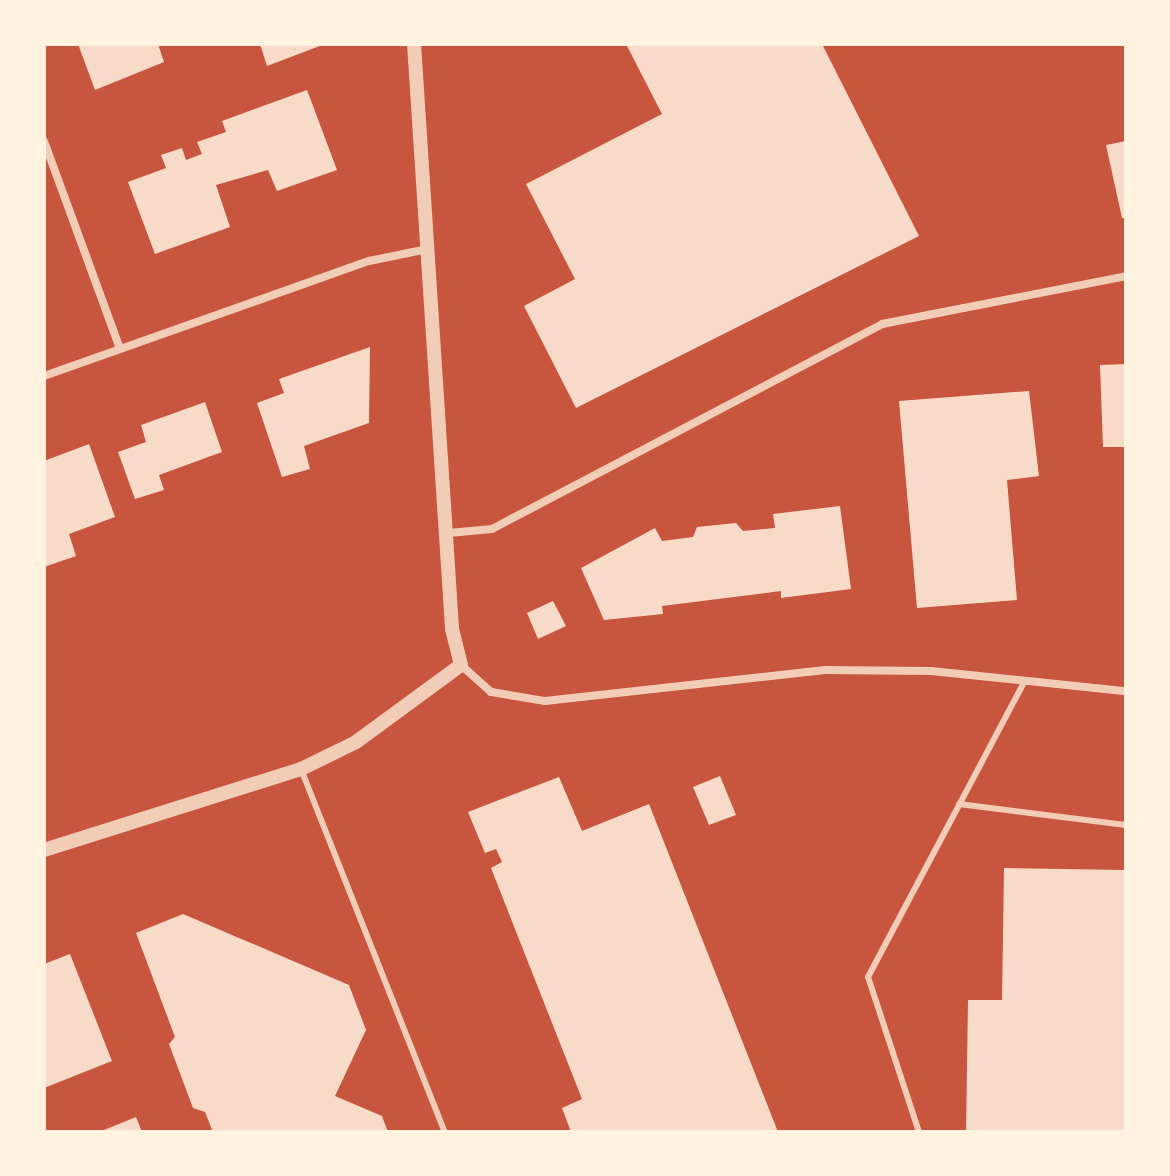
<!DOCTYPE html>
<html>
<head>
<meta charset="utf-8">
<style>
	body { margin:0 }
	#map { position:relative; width:1170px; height:1176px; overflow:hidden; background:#c8553d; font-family:"Space Grotesk",sans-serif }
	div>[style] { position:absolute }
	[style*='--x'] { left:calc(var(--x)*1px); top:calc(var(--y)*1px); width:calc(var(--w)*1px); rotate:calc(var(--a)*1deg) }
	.building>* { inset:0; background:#f7dbc8 }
	.service>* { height:6px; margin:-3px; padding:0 3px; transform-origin:3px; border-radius:3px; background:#f1ccb7 }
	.minor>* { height:8px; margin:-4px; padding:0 4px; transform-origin:4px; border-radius:4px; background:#f1ccb7 }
	.tertiary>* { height:14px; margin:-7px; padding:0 7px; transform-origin:7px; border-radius:7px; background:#f1ccb7 }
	span { translate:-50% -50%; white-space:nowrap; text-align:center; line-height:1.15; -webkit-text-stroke:6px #fff3e0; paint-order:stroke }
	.frame { position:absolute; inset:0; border:46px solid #fff3e0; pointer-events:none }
</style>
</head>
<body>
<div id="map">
	<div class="building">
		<i style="clip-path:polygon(78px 44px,158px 44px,164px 62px,95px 90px)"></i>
		<i style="clip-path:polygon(260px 44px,325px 44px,267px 66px)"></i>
		<i style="clip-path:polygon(626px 44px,822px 44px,919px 236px,576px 408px,524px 306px,575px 279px,526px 184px,662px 114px)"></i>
		<i style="clip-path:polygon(307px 90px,337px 170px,277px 191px,268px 170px,216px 185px,230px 227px,155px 254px,128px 182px,166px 168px,161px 155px,182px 148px,186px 160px,202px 154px,197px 142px,226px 132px,222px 121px)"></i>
		<i style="clip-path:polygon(1126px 141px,1126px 218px,1122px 218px,1106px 145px)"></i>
		<i style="clip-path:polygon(370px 347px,369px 423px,304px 446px,310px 469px,282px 477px,257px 403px,284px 393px,279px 379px)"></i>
		<i style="clip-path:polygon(1126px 364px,1126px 447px,1103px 447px,1100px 365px)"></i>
		<i style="clip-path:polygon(1029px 391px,1039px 476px,1007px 480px,1017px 600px,917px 608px,899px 401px)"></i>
		<i style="clip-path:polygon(205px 402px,222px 452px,159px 475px,164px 490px,135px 499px,118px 452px,146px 442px,141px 425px)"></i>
		<i style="clip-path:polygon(89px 444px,115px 517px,69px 534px,76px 556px,44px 567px,44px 461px)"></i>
		<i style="clip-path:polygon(840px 506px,851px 589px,781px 598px,781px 591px,662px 606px,663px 614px,604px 620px,581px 568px,655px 528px,662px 541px,693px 537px,697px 527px,736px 523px,743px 531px,775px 528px,773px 514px)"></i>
		<i style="clip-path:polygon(553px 601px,566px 626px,538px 639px,527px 613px)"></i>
		<i style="clip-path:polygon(720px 776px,736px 815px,709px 825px,693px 787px)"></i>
		<i style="clip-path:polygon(559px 777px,582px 831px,649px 804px,778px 1132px,571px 1132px,562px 1108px,582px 1099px,491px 868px,502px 862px,496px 849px,485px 853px,468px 812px)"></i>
		<i style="clip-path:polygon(1004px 868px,1126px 870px,1126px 1132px,966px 1132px,968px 1000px,1002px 1000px)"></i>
		<i style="clip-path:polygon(183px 914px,349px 985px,366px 1030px,335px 1096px,382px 1116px,388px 1132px,213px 1132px,205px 1112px,193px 1108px,169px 1044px,175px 1037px,136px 933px)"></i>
		<i style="clip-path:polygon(70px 954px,112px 1061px,44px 1088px,44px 964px)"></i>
		<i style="clip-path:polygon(136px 1117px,142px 1132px,99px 1132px)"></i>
	</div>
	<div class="service">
		<i style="--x:301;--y:769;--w:391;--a:68.4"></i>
		<i style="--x:959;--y:804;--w:168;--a:7.2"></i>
		<i style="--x:919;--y:1132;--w:163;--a:-108.2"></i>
		<i style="--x:868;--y:977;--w:334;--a:-62.1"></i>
	</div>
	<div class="minor">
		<i style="--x:44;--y:141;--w:221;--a:69.9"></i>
		<i style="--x:44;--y:376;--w:345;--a:-19.5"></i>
		<i style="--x:369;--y:261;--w:60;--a:-11.5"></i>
		<i style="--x:449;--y:533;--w:43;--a:-5.3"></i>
		<i style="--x:492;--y:529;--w:441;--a:-27.7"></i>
		<i style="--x:882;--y:324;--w:249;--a:-11.1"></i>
		<i style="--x:461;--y:665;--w:40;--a:42"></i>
		<i style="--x:491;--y:692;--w:55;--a:9.5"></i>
		<i style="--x:545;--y:701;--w:282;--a:-6.3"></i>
		<i style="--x:825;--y:670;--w:106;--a:0.5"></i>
		<i style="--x:931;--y:671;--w:196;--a:5.9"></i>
	</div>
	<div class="tertiary">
		<i style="--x:44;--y:850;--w:269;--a:-17.5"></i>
		<i style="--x:301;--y:769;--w:61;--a:-26.1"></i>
		<i style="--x:356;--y:742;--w:130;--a:-36.3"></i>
		<i style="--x:461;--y:665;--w:38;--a:-104"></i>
		<i style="--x:452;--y:628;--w:585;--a:-93.72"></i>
	</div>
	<div class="frame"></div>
</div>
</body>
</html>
